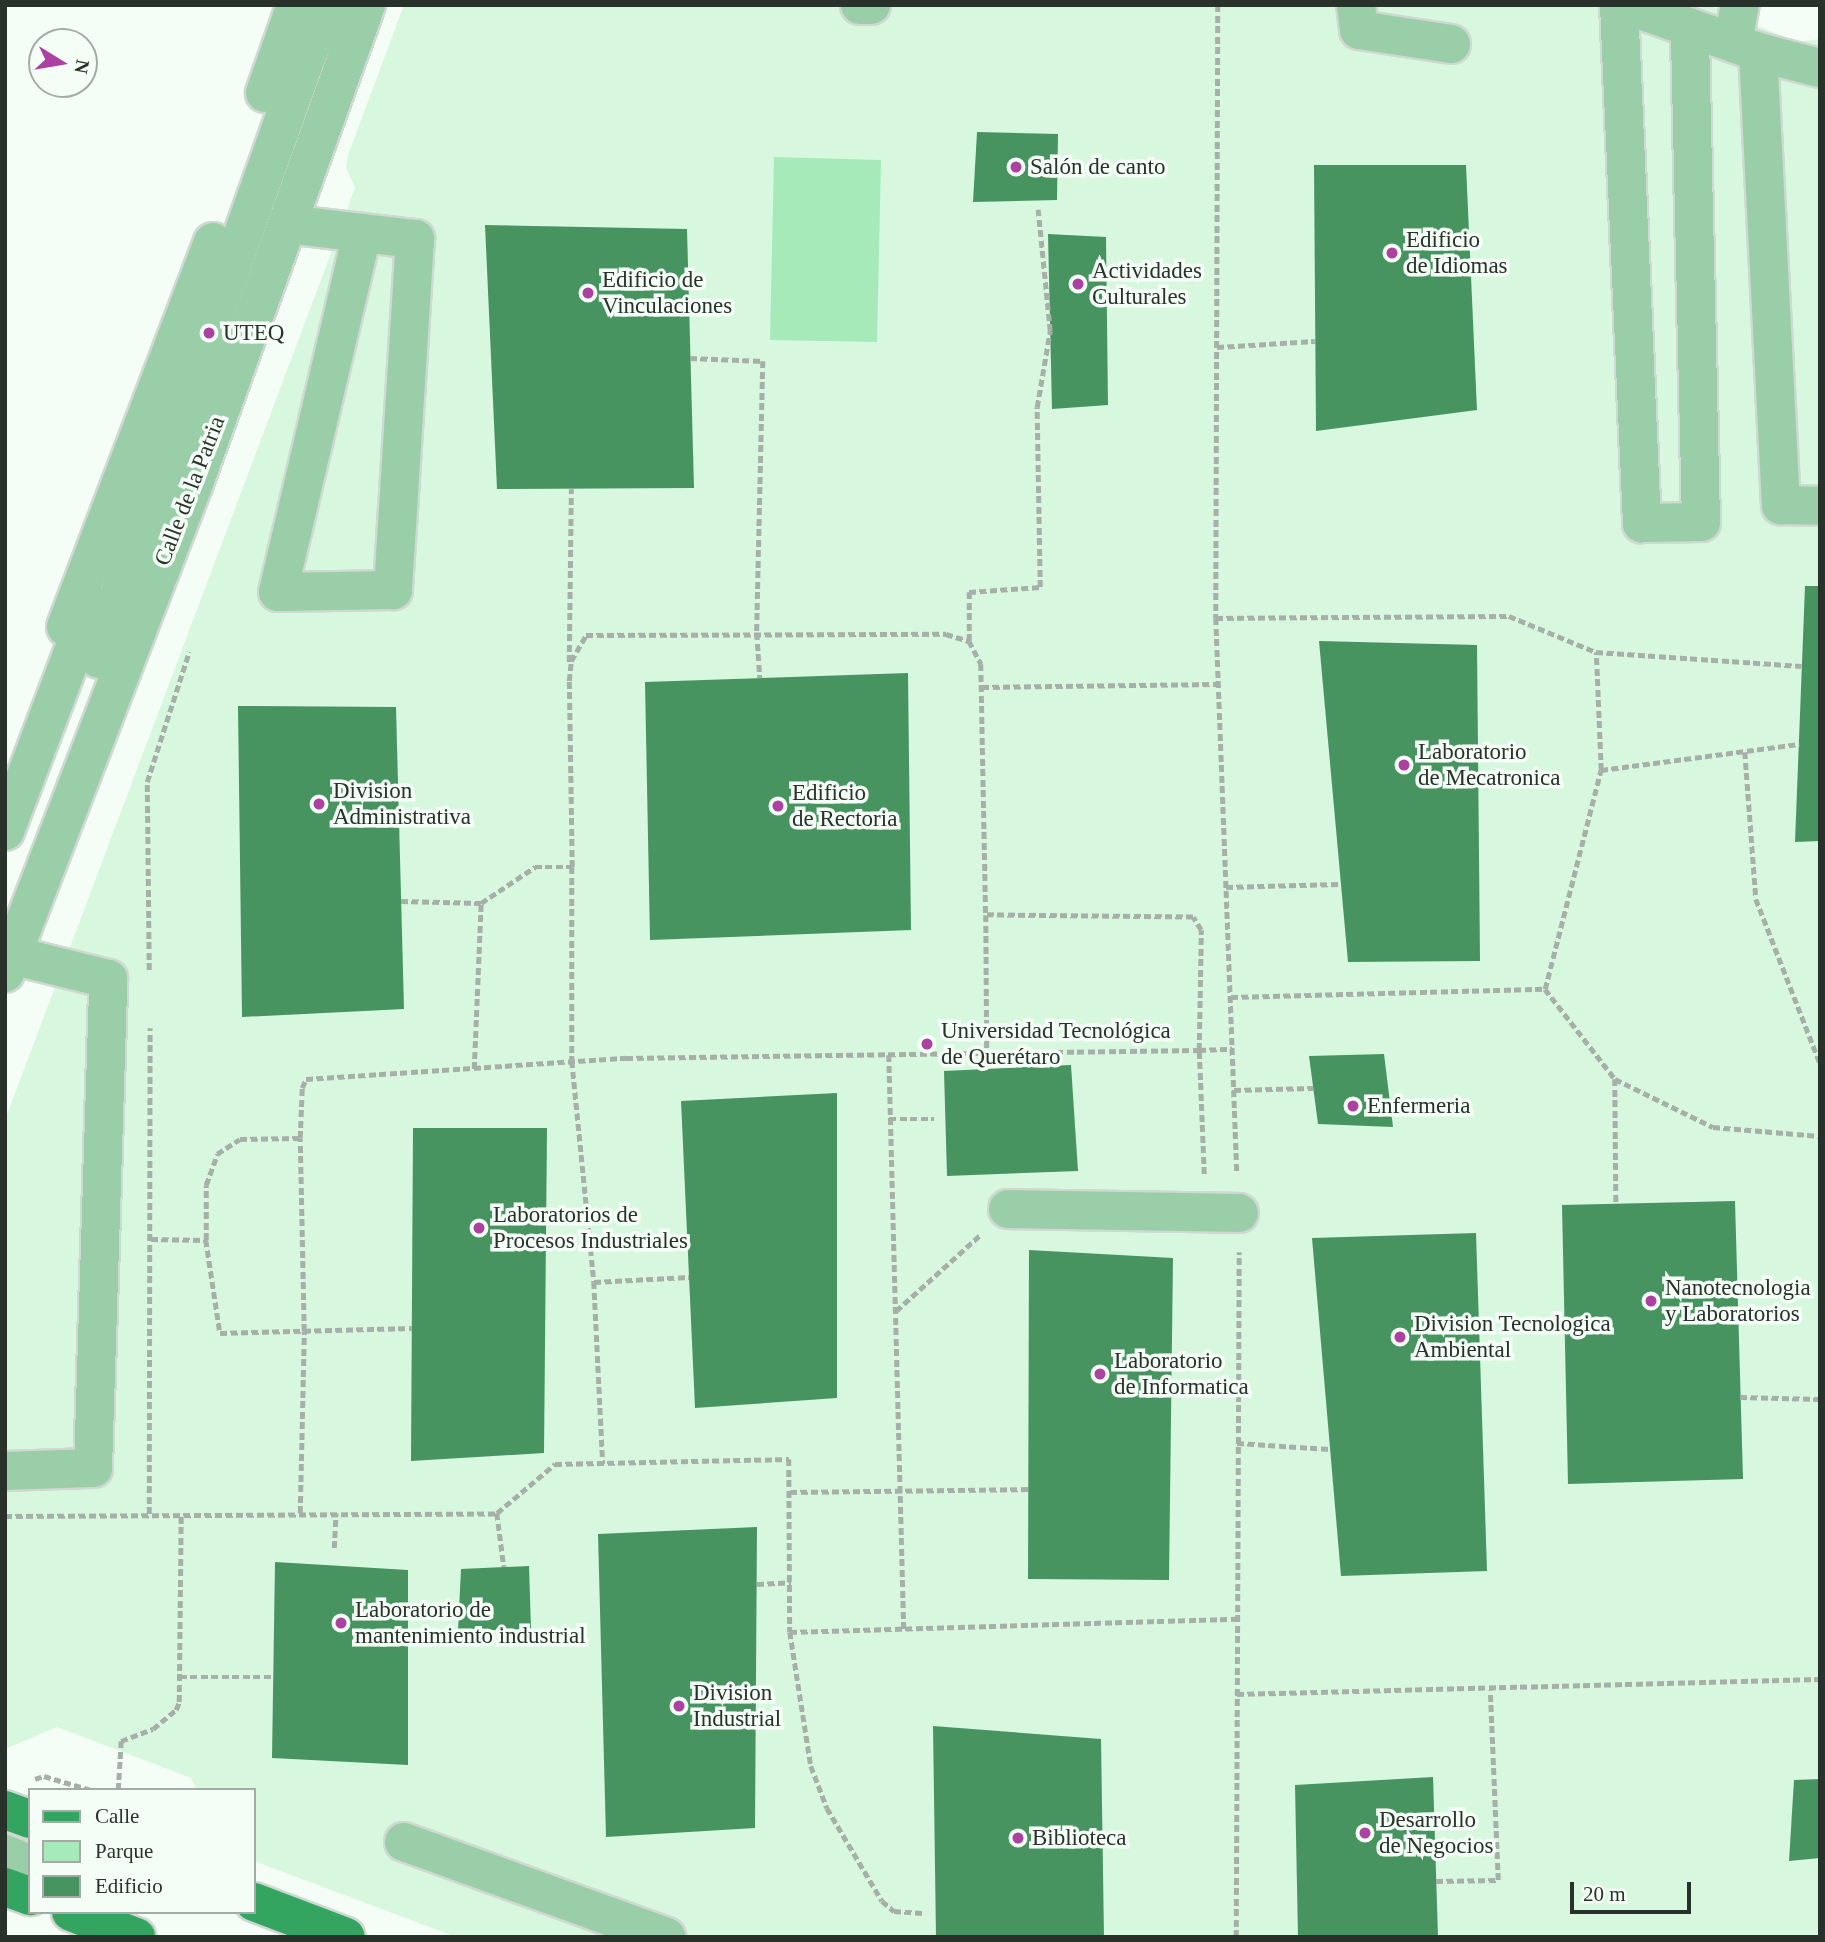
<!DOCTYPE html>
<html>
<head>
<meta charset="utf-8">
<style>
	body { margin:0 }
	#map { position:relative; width:1825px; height:1942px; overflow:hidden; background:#f4fef6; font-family:Georgia,serif }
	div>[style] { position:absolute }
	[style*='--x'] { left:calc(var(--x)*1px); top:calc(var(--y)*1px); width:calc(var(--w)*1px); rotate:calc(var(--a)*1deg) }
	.built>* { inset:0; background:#d7f8df }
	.green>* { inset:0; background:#a5eab8 }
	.building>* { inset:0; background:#479461 }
	.path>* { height:4.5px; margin-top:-2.25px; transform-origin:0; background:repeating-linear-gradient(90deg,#a6b0a8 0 7px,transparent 0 10.5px) }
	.roads { filter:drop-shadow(2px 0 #cfd9d1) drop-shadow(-2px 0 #cfd9d1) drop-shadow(0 2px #cfd9d1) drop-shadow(0 -2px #cfd9d1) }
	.minor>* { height:38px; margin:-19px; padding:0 19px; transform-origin:19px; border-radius:19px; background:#9acea8 }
	.major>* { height:38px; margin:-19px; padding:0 19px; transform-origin:19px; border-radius:19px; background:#33a560 }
	.dots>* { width:19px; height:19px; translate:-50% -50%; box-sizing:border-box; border:4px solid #f4fef6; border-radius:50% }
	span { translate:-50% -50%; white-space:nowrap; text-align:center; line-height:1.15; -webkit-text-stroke:7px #f4fef6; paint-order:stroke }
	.poi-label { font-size:23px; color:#28322b }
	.left { translate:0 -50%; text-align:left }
	.street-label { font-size:23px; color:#28322b }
	.frame { position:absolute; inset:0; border:7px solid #28322b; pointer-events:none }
	.legend { position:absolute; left:28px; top:1788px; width:228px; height:126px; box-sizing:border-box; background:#f4fef6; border:2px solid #a2aca5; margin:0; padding:9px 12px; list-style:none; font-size:21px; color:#28322b }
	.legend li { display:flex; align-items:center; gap:14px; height:35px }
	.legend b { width:35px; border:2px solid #a2aca5 }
	.north { position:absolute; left:28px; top:28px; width:70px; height:70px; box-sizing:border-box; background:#f4fef6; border:2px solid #a2aca5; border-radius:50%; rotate:101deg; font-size:19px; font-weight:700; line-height:28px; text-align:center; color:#28322b }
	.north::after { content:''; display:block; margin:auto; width:24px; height:32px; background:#ad41a1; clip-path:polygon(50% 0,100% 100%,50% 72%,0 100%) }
	.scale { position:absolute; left:1570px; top:1882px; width:121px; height:32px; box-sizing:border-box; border:4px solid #28322b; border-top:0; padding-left:9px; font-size:21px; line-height:24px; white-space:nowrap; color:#28322b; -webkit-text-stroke:5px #f4fef6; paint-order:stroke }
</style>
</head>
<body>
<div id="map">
	<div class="built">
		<i style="clip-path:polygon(404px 5px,1709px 5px,1796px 42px,1820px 39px,1820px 1937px,456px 1937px,254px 1861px,254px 1790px,197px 1790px,191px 1778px,57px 1727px,5px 1749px,5px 1120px,339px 232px,355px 187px,346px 168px,348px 155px)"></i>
	</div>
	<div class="green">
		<i style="clip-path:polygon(774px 157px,881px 160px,877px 342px,770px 340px)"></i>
	</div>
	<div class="building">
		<i style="clip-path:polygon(977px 132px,1058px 134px,1057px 200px,973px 202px)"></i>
		<i style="clip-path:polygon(1314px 165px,1466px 165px,1477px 410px,1316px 431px)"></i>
		<i style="clip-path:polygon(485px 225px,687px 229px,694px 488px,497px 489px)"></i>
		<i style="clip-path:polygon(1048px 234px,1106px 237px,1108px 405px,1052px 409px)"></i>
		<i style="clip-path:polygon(1805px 586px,1820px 586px,1820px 841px,1795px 842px)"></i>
		<i style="clip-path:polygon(1319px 641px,1477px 645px,1480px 961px,1348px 962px)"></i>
		<i style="clip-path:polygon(908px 673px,911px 930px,650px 940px,645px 682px)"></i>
		<i style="clip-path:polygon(238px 706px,396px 707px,404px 1009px,242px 1017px)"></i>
		<i style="clip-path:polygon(1384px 1054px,1393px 1127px,1318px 1124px,1309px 1056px)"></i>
		<i style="clip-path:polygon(1071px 1065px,1078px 1171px,947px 1176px,944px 1071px)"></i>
		<i style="clip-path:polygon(837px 1093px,837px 1398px,695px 1408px,681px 1101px)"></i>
		<i style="clip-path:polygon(413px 1128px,547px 1128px,544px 1453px,411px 1461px)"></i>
		<i style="clip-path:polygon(1735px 1201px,1743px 1479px,1568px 1484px,1562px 1205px)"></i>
		<i style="clip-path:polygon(1476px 1233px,1487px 1571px,1341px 1576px,1312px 1238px)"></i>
		<i style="clip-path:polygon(1029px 1250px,1173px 1258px,1169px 1580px,1028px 1579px)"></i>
		<i style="clip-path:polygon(757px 1527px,755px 1828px,606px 1837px,598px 1534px)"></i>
		<i style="clip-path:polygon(275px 1562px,408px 1570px,408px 1765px,272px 1758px)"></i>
		<i style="clip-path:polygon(529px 1566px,531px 1629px,458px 1631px,461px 1569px)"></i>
		<i style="clip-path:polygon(933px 1726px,1101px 1739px,1104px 1937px,936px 1937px)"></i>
		<i style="clip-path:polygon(1433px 1777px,1438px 1937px,1298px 1937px,1295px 1785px)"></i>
		<i style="clip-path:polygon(1820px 1779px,1820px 1858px,1789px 1861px,1794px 1780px)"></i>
	</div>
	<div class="path">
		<i style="--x:1218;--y:5;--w:613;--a:90.19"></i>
		<i style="--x:1216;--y:618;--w:555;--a:87.83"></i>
		<i style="--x:1217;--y:347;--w:98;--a:-3.5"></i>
		<i style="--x:690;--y:358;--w:73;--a:2.4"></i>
		<i style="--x:763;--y:361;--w:272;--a:91.3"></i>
		<i style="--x:757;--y:633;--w:45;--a:86.2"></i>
		<i style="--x:1216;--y:618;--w:293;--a:-0.4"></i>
		<i style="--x:1509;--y:616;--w:94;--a:22.5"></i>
		<i style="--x:969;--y:641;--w:49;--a:-90"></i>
		<i style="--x:969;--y:592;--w:71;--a:-4"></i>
		<i style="--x:1040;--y:587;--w:180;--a:-91"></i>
		<i style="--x:1037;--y:407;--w:77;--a:-80.3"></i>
		<i style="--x:1050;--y:331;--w:122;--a:-95.7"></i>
		<i style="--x:569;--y:662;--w:173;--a:-89.3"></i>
		<i style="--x:982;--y:687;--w:236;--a:-0.7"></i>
		<i style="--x:1745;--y:752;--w:147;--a:85.7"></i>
		<i style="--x:1756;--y:899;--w:176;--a:68.7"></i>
		<i style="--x:1601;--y:770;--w:118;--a:-92.4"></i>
		<i style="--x:1596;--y:652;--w:206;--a:3.9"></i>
		<i style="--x:572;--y:867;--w:194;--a:90"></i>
		<i style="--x:572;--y:1061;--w:222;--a:84.3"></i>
		<i style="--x:594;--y:1282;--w:182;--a:87.2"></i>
		<i style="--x:1226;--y:887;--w:114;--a:-1.5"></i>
		<i style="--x:401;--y:901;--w:80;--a:1.4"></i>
		<i style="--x:149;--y:970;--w:188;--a:-90.6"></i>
		<i style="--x:147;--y:782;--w:137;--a:-72.1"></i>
		<i style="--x:1545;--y:989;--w:226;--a:-75.7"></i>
		<i style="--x:1601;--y:770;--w:200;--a:-7.5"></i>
		<i style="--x:1545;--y:989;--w:114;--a:52.1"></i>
		<i style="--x:1615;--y:1079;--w:109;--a:26.1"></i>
		<i style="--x:1713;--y:1127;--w:107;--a:4.8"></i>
		<i style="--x:1231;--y:997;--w:314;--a:-1.5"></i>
		<i style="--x:889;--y:1055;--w:575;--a:88.51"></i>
		<i style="--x:474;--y:1069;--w:166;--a:-87.6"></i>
		<i style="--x:481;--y:903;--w:65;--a:-33.7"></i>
		<i style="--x:535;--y:867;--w:37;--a:0"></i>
		<i style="--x:572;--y:867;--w:186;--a:-90.9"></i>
		<i style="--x:569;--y:681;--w:20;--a:-84"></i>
		<i style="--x:571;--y:661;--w:30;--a:-60"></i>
		<i style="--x:586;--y:635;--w:360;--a:-0.2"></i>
		<i style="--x:946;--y:634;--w:24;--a:17"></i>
		<i style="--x:969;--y:641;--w:26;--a:62"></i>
		<i style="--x:981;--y:664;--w:251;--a:88.9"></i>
		<i style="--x:1615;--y:1079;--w:125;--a:89.5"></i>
		<i style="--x:1234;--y:1090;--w:79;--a:-1.5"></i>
		<i style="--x:889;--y:1119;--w:45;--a:0"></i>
		<i style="--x:1204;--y:1174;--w:124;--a:-92.3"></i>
		<i style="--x:1199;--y:1050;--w:33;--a:-2"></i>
		<i style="--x:151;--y:1239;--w:55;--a:1"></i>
		<i style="--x:206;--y:1240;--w:94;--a:81.4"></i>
		<i style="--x:220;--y:1333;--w:192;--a:-1.5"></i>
		<i style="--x:206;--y:1240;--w:55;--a:-90"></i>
		<i style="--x:206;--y:1185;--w:33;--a:-70"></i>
		<i style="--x:217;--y:1154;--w:27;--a:-33"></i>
		<i style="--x:240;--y:1139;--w:60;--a:-1"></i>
		<i style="--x:594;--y:1282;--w:95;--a:-3"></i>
		<i style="--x:896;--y:1311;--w:113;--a:-42.1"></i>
		<i style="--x:1740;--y:1397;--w:80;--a:1.4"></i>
		<i style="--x:1237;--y:1443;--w:93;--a:3.7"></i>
		<i style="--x:790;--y:1492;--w:238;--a:-0.7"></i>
		<i style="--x:300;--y:1513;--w:182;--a:-88.7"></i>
		<i style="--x:304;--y:1331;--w:193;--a:-91.2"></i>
		<i style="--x:300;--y:1138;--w:50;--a:-87.7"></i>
		<i style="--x:302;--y:1088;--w:10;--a:-66"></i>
		<i style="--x:306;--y:1079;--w:321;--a:-3.8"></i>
		<i style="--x:626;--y:1058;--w:573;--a:-0.8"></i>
		<i style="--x:1199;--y:1050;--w:120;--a:-89"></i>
		<i style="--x:1201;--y:930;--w:15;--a:-122"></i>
		<i style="--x:1193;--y:917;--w:207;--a:-179.4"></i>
		<i style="--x:986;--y:915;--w:138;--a:89.6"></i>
		<i style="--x:497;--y:1513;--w:54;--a:82.6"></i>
		<i style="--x:149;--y:1514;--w:486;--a:-89.9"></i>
		<i style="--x:5;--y:1516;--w:492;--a:-0.3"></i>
		<i style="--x:497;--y:1513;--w:76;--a:-40.2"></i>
		<i style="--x:555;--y:1464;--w:234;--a:-1.2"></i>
		<i style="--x:789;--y:1459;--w:173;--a:89.7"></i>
		<i style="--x:790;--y:1632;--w:447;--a:-1.7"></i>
		<i style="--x:334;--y:1548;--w:35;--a:-87"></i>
		<i style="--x:757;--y:1584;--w:34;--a:-3"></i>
		<i style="--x:790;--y:1632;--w:136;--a:81.1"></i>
		<i style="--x:811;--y:1766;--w:45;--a:69.1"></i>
		<i style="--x:827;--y:1808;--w:108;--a:59.4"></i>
		<i style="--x:882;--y:1901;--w:16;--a:40"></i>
		<i style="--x:894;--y:1911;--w:28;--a:4"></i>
		<i style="--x:180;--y:1677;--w:93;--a:0"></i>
		<i style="--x:1237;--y:1694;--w:583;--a:-1.47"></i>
		<i style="--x:35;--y:1779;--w:9;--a:-18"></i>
		<i style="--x:44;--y:1776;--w:49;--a:16.6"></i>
		<i style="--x:118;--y:1790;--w:49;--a:-86.5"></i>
		<i style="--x:121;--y:1741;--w:34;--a:-21"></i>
		<i style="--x:153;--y:1729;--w:30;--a:-40"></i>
		<i style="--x:176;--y:1710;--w:9;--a:-69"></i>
		<i style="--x:179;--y:1702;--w:189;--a:-89.4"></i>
		<i style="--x:1436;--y:1881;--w:62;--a:-0.9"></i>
		<i style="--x:1498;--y:1880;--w:190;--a:-92.4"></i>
		<i style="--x:1236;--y:1937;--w:685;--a:-89.75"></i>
	</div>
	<div class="roads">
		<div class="minor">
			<i style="--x:860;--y:5;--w:11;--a:0"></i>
			<i style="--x:1356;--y:5;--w:25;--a:83"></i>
			<i style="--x:1359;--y:30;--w:93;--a:8.7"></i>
			<i style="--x:1619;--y:5;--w:519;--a:87.46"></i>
			<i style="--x:1642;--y:523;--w:59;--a:-1"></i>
			<i style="--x:1701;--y:522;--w:494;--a:-91.3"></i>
			<i style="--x:1627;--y:5;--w:139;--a:19.7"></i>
			<i style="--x:1758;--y:52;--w:64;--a:14.5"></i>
			<i style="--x:1733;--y:43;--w:39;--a:-80"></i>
			<i style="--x:1758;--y:52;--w:454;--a:87.1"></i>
			<i style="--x:1781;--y:505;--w:39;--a:1"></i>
			<i style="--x:265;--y:93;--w:93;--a:-70.6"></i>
			<i style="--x:287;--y:224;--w:129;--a:6.7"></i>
			<i style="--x:415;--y:239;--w:352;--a:93.6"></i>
			<i style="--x:393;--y:590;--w:115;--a:179"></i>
			<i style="--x:278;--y:592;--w:369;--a:-76.8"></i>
			<i style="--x:66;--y:627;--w:412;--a:-69.1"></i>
			<i style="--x:99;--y:659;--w:198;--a:-72.4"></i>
			<i style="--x:159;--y:470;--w:433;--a:-70.4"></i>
			<i style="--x:304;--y:62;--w:62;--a:-67.2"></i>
			<i style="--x:5;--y:831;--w:242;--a:-69.2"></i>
			<i style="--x:5;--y:973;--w:525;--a:-68.91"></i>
			<i style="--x:194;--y:483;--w:508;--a:-70.21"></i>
			<i style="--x:1008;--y:1209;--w:231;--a:1"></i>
			<i style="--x:5;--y:1471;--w:88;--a:-2"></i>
			<i style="--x:93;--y:1468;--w:489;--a:-88.2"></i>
			<i style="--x:108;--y:979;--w:99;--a:-166"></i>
			<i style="--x:404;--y:1842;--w:279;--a:19.9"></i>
			<i style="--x:5;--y:1854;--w:27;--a:22"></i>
		</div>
		<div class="major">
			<i style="--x:5;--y:1810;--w:27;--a:20"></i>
			<i style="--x:5;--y:1887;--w:27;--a:20"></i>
			<i style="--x:254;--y:1902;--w:98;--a:20.8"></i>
			<i style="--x:71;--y:1912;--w:70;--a:21"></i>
		</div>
	</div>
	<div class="dots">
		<i style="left:1016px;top:167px;background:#ad41a1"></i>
		<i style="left:1392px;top:253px;background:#ad41a1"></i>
		<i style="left:1078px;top:284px;background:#ad41a1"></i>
		<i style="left:588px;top:293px;background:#ad41a1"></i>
		<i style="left:209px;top:333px;background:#ad41a1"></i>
		<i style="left:1404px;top:765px;background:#ad41a1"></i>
		<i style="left:319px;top:804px;background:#ad41a1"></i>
		<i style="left:778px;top:806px;background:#ad41a1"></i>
		<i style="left:927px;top:1044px;background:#ad41a1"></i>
		<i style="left:1353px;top:1106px;background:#ad41a1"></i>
		<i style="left:479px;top:1228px;background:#ad41a1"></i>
		<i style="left:1651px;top:1301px;background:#ad41a1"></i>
		<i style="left:1400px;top:1337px;background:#ad41a1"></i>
		<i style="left:1100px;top:1374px;background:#ad41a1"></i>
		<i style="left:341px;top:1623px;background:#ad41a1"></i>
		<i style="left:679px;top:1706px;background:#ad41a1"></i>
		<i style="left:1365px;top:1833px;background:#ad41a1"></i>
		<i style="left:1018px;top:1838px;background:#ad41a1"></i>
	</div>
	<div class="poi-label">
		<span class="left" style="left:1030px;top:167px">Salón de canto</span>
		<span class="left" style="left:1406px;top:253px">Edificio<br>de Idiomas</span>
		<span class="left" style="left:1092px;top:284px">Actividades<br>Culturales</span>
		<span class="left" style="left:602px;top:293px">Edificio de<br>Vinculaciones</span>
		<span class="left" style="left:223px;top:333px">UTEQ</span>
		<span class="left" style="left:1418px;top:765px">Laboratorio<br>de Mecatronica</span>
		<span class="left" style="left:333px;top:804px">Division<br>Administrativa</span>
		<span class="left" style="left:792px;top:806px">Edificio<br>de Rectoria</span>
		<span class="left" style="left:941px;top:1044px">Universidad Tecnológica<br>de Querétaro</span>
		<span class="left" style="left:1367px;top:1106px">Enfermeria</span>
		<span class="left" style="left:493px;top:1228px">Laboratorios de<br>Procesos Industriales</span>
		<span class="left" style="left:1665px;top:1301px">Nanotecnologia<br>y Laboratorios</span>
		<span class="left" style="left:1414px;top:1337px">Division Tecnologica<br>Ambiental</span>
		<span class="left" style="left:1114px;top:1374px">Laboratorio<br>de Informatica</span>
		<span class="left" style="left:355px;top:1623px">Laboratorio de<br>mantenimiento industrial</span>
		<span class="left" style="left:693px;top:1706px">Division<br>Industrial</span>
		<span class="left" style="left:1379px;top:1833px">Desarrollo<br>de Negocios</span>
		<span class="left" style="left:1032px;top:1838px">Biblioteca</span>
	</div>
	<div class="street-label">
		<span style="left:190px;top:491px;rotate:-69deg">Calle de la Patria</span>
	</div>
	<div class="frame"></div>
	<ul class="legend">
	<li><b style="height:9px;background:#33a560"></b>Calle</li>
	<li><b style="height:19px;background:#a5eab8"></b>Parque</li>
	<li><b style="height:19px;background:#479461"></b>Edificio</li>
	</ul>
	<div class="north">N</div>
	<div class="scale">20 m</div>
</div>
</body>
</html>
